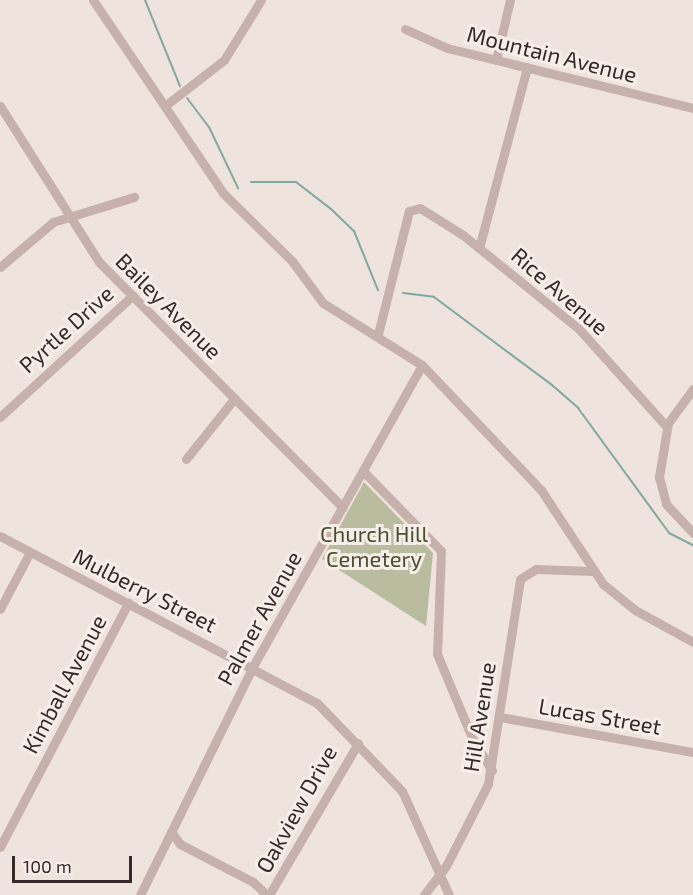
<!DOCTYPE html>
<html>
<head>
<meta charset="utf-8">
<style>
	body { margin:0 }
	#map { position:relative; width:693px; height:895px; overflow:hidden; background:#efe3de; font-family:"Exo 2",sans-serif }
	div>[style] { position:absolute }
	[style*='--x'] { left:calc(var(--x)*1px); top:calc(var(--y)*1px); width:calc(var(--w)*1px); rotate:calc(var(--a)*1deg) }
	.green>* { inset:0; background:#babca0 }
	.stream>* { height:2px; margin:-1px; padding:0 1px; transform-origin:1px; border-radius:1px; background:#81a9a0 }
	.minor>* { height:9px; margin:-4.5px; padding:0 4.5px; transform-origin:4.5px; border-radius:4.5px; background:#c6b1ac }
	span { translate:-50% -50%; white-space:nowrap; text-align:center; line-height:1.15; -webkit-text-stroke:6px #f7eeea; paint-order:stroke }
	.street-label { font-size:22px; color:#352a2a }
	.park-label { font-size:22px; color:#4c5031 }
	.scale { position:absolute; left:12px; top:856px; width:120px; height:27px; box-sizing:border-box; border:3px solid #352a2a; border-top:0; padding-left:8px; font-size:18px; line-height:21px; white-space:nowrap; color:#352a2a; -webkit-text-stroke:4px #f7eeea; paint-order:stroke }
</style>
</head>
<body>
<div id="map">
	<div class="green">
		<i style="clip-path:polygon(364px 482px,433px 553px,426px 626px,322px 559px)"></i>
	</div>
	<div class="stream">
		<i style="--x:145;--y:0;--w:93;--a:67.9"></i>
		<i style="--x:187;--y:98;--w:36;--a:53"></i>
		<i style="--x:209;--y:127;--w:68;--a:64.6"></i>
		<i style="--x:251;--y:182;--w:45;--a:0"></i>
		<i style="--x:296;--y:182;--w:44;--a:37.6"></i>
		<i style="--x:331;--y:209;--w:32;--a:44"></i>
		<i style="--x:354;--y:231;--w:64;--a:67.9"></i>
		<i style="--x:403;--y:293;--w:31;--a:7"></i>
		<i style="--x:434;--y:297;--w:147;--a:36.7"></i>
		<i style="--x:552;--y:385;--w:35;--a:41"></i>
		<i style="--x:578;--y:408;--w:155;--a:53.9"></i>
		<i style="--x:669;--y:533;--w:27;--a:27"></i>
	</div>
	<div class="minor">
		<i style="--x:93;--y:0;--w:233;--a:56"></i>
		<i style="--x:223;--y:193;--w:97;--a:44.6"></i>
		<i style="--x:292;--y:261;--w:52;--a:53.6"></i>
		<i style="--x:323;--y:303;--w:117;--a:32.1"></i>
		<i style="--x:422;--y:365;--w:173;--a:46.4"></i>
		<i style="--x:541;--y:490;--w:113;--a:56.6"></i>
		<i style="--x:603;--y:584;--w:41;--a:39.1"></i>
		<i style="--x:635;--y:610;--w:66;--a:28.9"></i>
		<i style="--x:405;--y:29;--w:46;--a:24.3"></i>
		<i style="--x:447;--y:48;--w:253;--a:13.7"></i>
		<i style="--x:496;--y:60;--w:62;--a:-76.9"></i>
		<i style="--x:166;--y:105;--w:73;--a:-37.8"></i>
		<i style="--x:224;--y:60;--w:70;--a:-58.3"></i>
		<i style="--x:0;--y:106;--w:185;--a:57.6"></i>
		<i style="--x:99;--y:262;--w:346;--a:45.2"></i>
		<i style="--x:479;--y:248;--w:187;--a:-75.1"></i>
		<i style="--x:0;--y:267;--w:70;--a:-40.3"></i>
		<i style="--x:53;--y:222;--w:85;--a:-17.2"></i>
		<i style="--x:378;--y:334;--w:127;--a:-75.9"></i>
		<i style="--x:409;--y:211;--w:11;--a:-15"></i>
		<i style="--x:420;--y:208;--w:51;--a:32.1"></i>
		<i style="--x:463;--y:235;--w:149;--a:39"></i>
		<i style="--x:579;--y:329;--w:132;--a:48.1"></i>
		<i style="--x:693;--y:389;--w:42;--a:126.3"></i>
		<i style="--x:668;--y:423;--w:55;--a:99.5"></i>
		<i style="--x:659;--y:477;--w:28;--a:75"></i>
		<i style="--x:666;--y:504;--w:40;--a:47"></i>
		<i style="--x:0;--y:417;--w:180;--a:-42.5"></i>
		<i style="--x:186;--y:459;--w:77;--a:-51.3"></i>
		<i style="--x:364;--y:472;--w:110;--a:45.7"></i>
		<i style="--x:441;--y:551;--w:103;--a:92.2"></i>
		<i style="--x:437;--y:654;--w:93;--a:67.3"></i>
		<i style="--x:473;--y:740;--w:36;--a:58"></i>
		<i style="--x:0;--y:536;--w:358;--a:27.8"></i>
		<i style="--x:317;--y:703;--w:122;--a:46"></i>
		<i style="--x:402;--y:791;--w:114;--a:65.7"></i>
		<i style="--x:0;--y:609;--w:64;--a:-62.2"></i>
		<i style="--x:500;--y:717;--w:196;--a:10.3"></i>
		<i style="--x:172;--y:833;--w:14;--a:54"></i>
		<i style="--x:180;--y:844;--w:82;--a:27.5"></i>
		<i style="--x:253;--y:882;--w:19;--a:43"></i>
		<i style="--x:0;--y:847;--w:276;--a:-62.3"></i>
		<i style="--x:140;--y:895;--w:253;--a:-63.7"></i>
		<i style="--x:252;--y:668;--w:347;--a:-60.7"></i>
		<i style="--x:269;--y:895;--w:176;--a:-59.6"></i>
		<i style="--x:424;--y:895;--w:36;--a:-53"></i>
		<i style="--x:446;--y:866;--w:92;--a:-62.9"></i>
		<i style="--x:488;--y:784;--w:207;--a:-81.1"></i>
		<i style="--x:520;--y:579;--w:19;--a:-32"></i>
		<i style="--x:536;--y:569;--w:56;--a:2"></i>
	</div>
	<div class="street-label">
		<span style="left:552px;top:54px;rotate:14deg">Mountain Avenue</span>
		<span style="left:560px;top:291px;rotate:41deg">Rice Avenue</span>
		<span style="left:169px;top:306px;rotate:45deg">Bailey Avenue</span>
		<span style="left:66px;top:329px;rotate:-42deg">Pyrtle Drive</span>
		<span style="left:145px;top:590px;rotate:27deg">Mulberry Street</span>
		<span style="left:259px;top:618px;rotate:-61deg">Palmer Avenue</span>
		<span style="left:64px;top:684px;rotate:-62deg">Kimball Avenue</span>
		<span style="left:600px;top:716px;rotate:10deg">Lucas Street</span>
		<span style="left:479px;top:717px;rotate:-81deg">Hill Avenue</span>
		<span style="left:296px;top:809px;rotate:-61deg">Oakview Drive</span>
	</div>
	<div class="park-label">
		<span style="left:374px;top:546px">Church Hill<br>Cemetery</span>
	</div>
	<div class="scale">100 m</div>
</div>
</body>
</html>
